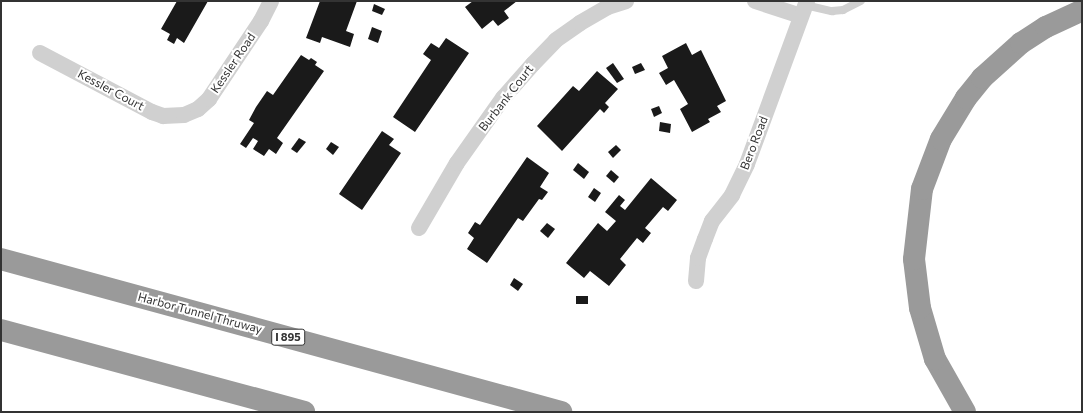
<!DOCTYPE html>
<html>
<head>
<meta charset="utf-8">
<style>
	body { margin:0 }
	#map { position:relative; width:1083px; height:413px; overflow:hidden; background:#fff; font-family:Commissioner,sans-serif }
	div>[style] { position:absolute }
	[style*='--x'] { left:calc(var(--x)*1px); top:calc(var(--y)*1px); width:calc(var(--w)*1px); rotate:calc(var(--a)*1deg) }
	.building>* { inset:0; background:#1a1a1a }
	.service>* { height:8px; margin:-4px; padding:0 4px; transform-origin:4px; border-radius:4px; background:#d0d0d0 }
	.minor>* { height:16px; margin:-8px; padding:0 8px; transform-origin:8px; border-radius:8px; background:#d0d0d0 }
	.motorway>* { height:22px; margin:-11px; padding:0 11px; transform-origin:11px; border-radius:11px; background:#9a9a9a }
	span { translate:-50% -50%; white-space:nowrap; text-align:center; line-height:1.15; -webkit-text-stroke:4px #fff; paint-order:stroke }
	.shield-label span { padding:1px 3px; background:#fff; border:1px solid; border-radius:3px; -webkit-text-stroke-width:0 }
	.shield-label { font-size:11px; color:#333; font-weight:700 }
	.street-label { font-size:12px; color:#333 }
	.frame { position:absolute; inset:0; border:2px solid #333; pointer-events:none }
</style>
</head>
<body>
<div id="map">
	<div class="building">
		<i style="clip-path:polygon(177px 1px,208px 1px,184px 43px,177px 38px,174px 44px,167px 40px,170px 34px,161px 29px)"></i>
		<i style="clip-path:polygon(320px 1px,357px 1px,346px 31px,354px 34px,350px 47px,322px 37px,320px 43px,306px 38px)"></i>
		<i style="clip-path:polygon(473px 1px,517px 1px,504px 11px,509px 18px,498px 26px,493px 20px,482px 29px,465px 7px)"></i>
		<i style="clip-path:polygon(374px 4px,385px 9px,382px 15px,372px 11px)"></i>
		<i style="clip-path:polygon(372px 27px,382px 31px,378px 43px,368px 39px)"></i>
		<i style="clip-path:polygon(446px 38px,469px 53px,415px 132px,393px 117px,431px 60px,423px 54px,431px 43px,439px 48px)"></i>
		<i style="clip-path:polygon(686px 43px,692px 55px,701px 50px,726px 101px,717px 106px,721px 112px,708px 119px,710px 122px,692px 132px,680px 109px,688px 104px,674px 80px,666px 85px,659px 73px,668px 68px,662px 56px)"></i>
		<i style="clip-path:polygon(301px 55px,309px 60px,311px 58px,317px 62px,315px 65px,324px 71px,277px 138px,283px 143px,276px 154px,269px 149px,264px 156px,253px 149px,258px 141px,253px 138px,246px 148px,240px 144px,254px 123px,249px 120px,256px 107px,267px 91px,273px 95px)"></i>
		<i style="clip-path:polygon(613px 63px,624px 79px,617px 83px,606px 68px)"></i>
		<i style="clip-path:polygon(641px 63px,645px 70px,635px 74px,632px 67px)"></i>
		<i style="clip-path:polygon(597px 71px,618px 89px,605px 103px,609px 107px,604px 113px,600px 109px,562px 151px,537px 126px,573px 86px,579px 91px)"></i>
		<i style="clip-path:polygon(659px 106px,662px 113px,654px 117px,651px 109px)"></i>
		<i style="clip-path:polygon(660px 122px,671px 124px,670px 133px,659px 131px)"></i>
		<i style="clip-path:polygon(382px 131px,394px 139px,389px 145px,401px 153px,362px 210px,339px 194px)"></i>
		<i style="clip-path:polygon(299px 138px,306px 142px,297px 153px,291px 149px)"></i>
		<i style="clip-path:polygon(331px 142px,339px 147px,333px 155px,326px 149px)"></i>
		<i style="clip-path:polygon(616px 145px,621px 150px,613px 158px,608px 152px)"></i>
		<i style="clip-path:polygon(527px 157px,549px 173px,540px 187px,548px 192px,542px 200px,539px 199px,523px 221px,518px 218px,487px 263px,467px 249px,474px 238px,468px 233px,475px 222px,480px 225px)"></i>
		<i style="clip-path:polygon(578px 163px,589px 172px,584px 179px,573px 170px)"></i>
		<i style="clip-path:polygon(611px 170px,619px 177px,614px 183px,606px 176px)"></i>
		<i style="clip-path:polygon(651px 178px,677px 200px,668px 211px,663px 207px,645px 228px,651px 233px,643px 243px,637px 238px,620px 259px,626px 265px,609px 286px,590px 271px,584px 278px,566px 263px,598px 223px,607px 231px,616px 221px,605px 212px,619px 195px,625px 200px,620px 206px,625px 210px)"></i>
		<i style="clip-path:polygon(594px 188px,601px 193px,595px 202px,588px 197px)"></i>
		<i style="clip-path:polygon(547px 223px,555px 229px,548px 238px,540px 231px)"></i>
		<i style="clip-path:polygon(514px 278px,523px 284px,518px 291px,510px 285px)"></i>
		<i style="clip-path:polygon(576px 296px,588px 296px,588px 304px,576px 304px)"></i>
	</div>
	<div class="service">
		<i style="--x:805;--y:5;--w:28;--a:13"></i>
		<i style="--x:832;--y:11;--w:11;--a:-5"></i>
		<i style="--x:843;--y:10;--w:20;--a:-27"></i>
	</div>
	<div class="minor">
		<i style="--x:755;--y:1;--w:48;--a:18.1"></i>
		<i style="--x:40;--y:53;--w:127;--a:27.8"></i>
		<i style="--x:152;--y:112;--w:12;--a:20"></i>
		<i style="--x:163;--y:116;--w:21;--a:-3"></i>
		<i style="--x:184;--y:115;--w:15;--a:-23"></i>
		<i style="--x:198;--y:109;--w:15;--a:-42"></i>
		<i style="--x:209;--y:99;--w:94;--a:-56.3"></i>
		<i style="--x:261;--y:21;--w:22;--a:-63"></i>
		<i style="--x:419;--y:228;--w:75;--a:-59.7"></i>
		<i style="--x:457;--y:163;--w:80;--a:-54.7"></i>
		<i style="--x:503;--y:98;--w:45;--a:-48.6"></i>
		<i style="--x:533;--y:64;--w:33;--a:-46"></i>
		<i style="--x:556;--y:40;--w:29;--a:-35"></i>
		<i style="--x:580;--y:23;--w:32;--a:-30"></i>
		<i style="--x:608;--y:7;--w:19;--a:-18"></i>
		<i style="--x:696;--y:281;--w:23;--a:-85"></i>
		<i style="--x:698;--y:258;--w:20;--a:-70"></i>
		<i style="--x:705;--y:239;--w:19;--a:-69"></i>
		<i style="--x:712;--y:221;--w:33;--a:-52"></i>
		<i style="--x:732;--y:195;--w:34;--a:-64"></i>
		<i style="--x:747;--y:164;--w:174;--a:-69.8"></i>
	</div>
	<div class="motorway">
		<i style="--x:1;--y:259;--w:581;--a:15.28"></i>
		<i style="--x:1;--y:330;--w:314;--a:15.1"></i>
		<i style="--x:965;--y:412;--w:61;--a:-119.5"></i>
		<i style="--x:935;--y:359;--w:53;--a:-106.4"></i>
		<i style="--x:920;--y:308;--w:49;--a:-97"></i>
		<i style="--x:914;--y:259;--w:70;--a:-83.5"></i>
		<i style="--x:922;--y:189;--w:53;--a:-69.2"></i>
		<i style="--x:941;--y:139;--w:48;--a:-58.6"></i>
		<i style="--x:966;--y:98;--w:26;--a:-51"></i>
		<i style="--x:982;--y:78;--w:52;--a:-41.9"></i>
		<i style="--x:1021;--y:43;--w:30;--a:-33"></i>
		<i style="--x:1046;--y:27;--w:40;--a:-25"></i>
	</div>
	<div class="shield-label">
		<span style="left:288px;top:337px">I 895</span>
	</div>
	<div class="street-label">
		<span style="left:233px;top:63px;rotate:-56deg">Kessler Road</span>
		<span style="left:111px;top:90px;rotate:28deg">Kessler Court</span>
		<span style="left:506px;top:98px;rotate:-52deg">Burbank Court</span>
		<span style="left:754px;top:143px;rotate:-69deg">Bero Road</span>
		<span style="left:200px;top:313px;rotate:15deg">Harbor Tunnel Thruway</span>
	</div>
	<div class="frame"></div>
</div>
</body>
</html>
